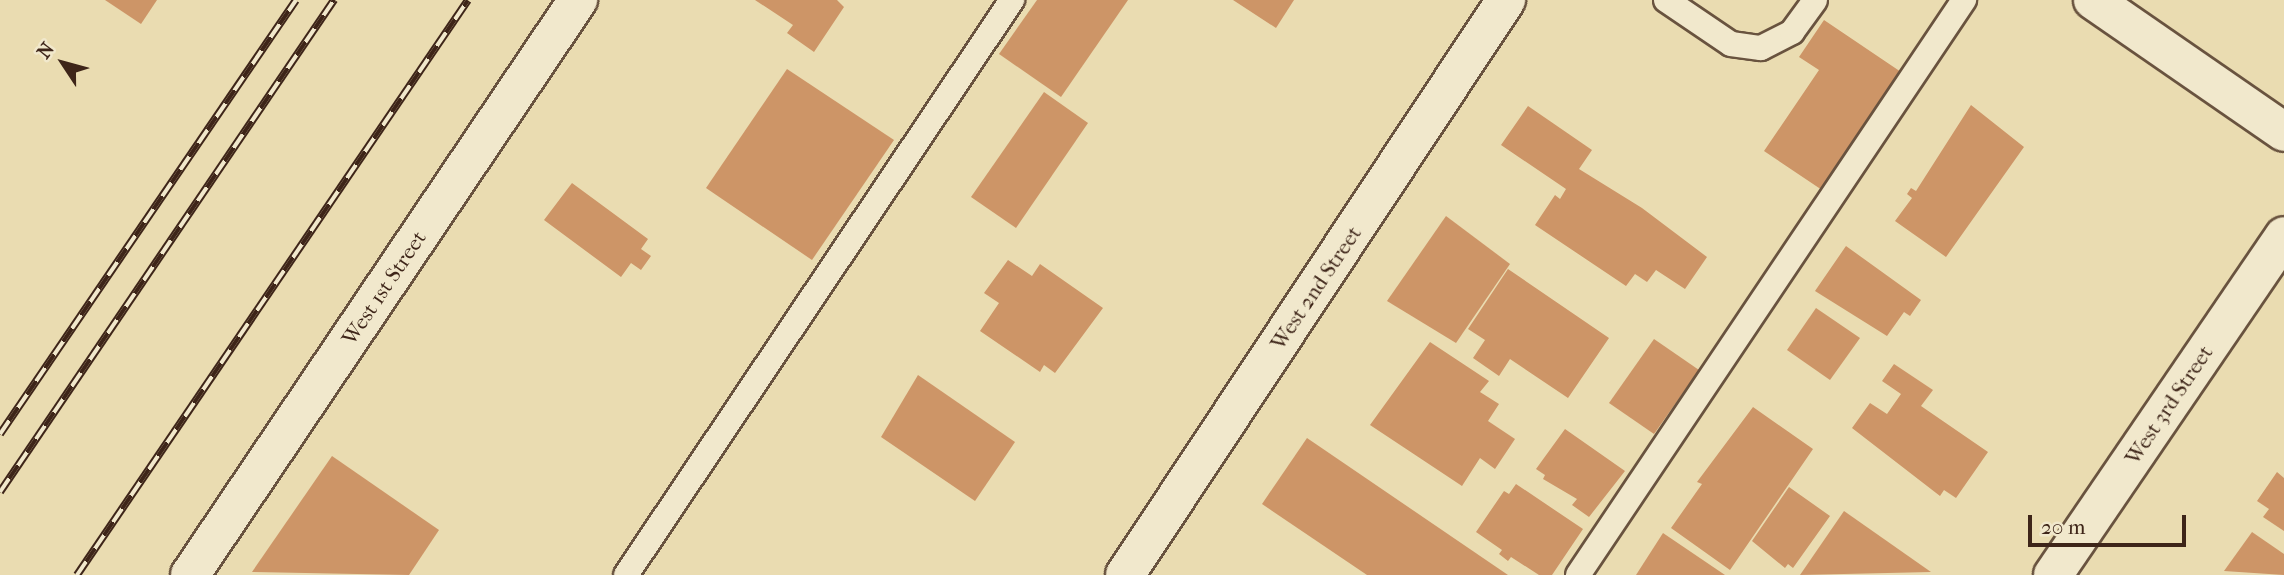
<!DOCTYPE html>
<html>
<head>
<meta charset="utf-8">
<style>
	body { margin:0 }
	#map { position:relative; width:2284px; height:575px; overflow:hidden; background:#eadcb1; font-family:"IM FELL French Canon",serif }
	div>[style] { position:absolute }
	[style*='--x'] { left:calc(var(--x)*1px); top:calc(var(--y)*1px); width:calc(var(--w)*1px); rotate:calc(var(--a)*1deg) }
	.building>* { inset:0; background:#cd9567 }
	.roads { filter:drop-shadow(2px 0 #69533f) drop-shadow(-2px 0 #69533f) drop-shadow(0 2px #69533f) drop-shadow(0 -2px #69533f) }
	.lane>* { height:24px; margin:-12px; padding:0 12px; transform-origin:12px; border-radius:12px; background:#f1e8cc }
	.street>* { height:38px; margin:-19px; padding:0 19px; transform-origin:19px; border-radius:19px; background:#f1e8cc }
	.secondary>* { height:38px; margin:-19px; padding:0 19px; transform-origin:19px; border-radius:19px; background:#f1e8cc }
	.rail>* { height:8px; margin-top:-4px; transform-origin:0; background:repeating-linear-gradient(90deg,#f1e8cc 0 16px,#3e2519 0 32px); box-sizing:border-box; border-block:2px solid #3e2519 }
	span { translate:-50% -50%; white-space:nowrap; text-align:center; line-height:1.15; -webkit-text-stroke:5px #f1e8cc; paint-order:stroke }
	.street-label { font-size:21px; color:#3e2519 }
	.north { position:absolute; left:28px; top:28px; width:70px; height:70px; -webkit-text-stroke:5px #f1e8cc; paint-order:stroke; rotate:306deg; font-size:19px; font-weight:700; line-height:28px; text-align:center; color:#3e2519 }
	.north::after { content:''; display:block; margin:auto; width:24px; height:32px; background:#3e2519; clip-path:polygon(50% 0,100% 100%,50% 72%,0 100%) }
	.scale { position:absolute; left:2028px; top:515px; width:158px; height:32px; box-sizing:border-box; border:4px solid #3e2519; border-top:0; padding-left:9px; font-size:21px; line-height:24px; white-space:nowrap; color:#3e2519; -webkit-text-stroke:5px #f1e8cc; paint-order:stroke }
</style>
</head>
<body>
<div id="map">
	<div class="building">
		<i style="clip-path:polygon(105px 0,157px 0,141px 24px)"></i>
		<i style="clip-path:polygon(755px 0,837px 0,844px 7px,814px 52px,787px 33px,793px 25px)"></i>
		<i style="clip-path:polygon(1037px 0,1128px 0,1061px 97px,999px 54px)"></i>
		<i style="clip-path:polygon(1233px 0,1294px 0,1276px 28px)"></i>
		<i style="clip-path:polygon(1824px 20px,1904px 74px,1825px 192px,1764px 151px,1819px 70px,1799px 57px)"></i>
		<i style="clip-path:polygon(787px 69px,894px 140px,812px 260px,706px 188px)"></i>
		<i style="clip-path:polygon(1044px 92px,1088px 123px,1016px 228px,971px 197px)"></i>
		<i style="clip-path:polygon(1971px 105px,2024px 147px,1946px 257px,1895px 221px,1912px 198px,1907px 194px,1911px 188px,1916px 191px)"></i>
		<i style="clip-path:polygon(1528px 106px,1592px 150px,1579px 169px,1642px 208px,1707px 257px,1685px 289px,1656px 270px,1647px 282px,1635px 274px,1626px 286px,1535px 225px,1555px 195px,1560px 199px,1566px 189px,1501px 145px)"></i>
		<i style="clip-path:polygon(572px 183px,648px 239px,641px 249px,651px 256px,641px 270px,631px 263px,621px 277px,544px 220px)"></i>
		<i style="clip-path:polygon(1446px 216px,1510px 264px,1456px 343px,1387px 301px)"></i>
		<i style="clip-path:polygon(1846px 246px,1921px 300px,1910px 316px,1904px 312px,1887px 336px,1815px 291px)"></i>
		<i style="clip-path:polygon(1008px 260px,1032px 276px,1040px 264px,1103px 308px,1055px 373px,1044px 365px,1040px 372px,980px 331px,999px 303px,984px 293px)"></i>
		<i style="clip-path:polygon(1508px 269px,1609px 338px,1568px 398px,1510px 359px,1499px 376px,1473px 358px,1485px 340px,1468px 329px)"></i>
		<i style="clip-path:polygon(1816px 308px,1860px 338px,1830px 380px,1787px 350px)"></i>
		<i style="clip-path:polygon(1654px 339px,1699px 370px,1654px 434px,1609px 403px)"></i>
		<i style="clip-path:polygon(1430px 342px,1489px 381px,1480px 392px,1499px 404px,1488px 421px,1515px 439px,1495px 469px,1480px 458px,1462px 486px,1370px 425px)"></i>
		<i style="clip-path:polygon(1894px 364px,1933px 390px,1921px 406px,1988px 452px,1956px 498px,1944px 490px,1940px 496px,1852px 428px,1870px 403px,1887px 414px,1901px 394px,1882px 381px)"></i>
		<i style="clip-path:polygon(918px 375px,1015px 442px,975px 501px,881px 437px)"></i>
		<i style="clip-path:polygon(1753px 407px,1813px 449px,1730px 570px,1671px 528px,1702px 484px,1697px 482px)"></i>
		<i style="clip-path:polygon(1565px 429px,1625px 471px,1589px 517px,1572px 505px,1577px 499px,1543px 479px,1545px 475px,1536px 469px)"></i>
		<i style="clip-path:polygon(1307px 438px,1508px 575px,1367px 575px,1262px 504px)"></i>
		<i style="clip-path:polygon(332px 456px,439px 530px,409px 575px,252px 572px)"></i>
		<i style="clip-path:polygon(2277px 472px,2284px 478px,2284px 531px,2263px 517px,2269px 509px,2257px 501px)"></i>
		<i style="clip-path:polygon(1516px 484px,1583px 529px,1552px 575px,1539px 575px,1511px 557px,1508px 561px,1499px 554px,1502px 550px,1476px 532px,1504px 491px,1509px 494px)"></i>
		<i style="clip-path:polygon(1789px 487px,1830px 516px,1793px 568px,1788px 564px,1785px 568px,1752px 541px)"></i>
		<i style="clip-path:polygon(1844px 511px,1931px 572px,1800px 575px)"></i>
		<i style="clip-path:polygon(2252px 532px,2284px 554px,2284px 575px,2224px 571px)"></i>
		<i style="clip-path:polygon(1663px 533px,1725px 575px,1636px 575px)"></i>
	</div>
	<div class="roads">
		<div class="lane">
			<i style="--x:1666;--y:0;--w:78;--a:34.1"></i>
			<i style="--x:1731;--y:44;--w:30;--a:8"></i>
			<i style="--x:1761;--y:48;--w:35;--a:-27"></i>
			<i style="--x:1792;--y:32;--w:39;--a:-54"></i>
			<i style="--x:626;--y:575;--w:693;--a:-56.13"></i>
			<i style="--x:1578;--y:575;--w:693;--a:-56.13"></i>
		</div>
		<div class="street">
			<i style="--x:190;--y:575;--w:694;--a:-55.99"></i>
			<i style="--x:1125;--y:575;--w:690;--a:-56.47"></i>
			<i style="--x:2053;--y:575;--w:410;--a:-55.7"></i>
		</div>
		<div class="secondary">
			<i style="--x:2093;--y:0;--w:232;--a:34.6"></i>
		</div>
	</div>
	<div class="rail">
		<i style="--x:0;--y:434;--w:525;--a:-55.7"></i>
		<i style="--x:0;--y:492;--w:595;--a:-55.83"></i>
		<i style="--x:77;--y:575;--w:695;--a:-55.78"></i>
	</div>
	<div class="street-label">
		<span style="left:384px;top:288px;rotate:-56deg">West 1st Street</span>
		<span style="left:1316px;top:288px;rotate:-56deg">West 2nd Street</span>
		<span style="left:2169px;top:405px;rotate:-56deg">West 3rd Street</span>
	</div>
	<div class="north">N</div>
	<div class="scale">20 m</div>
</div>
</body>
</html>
